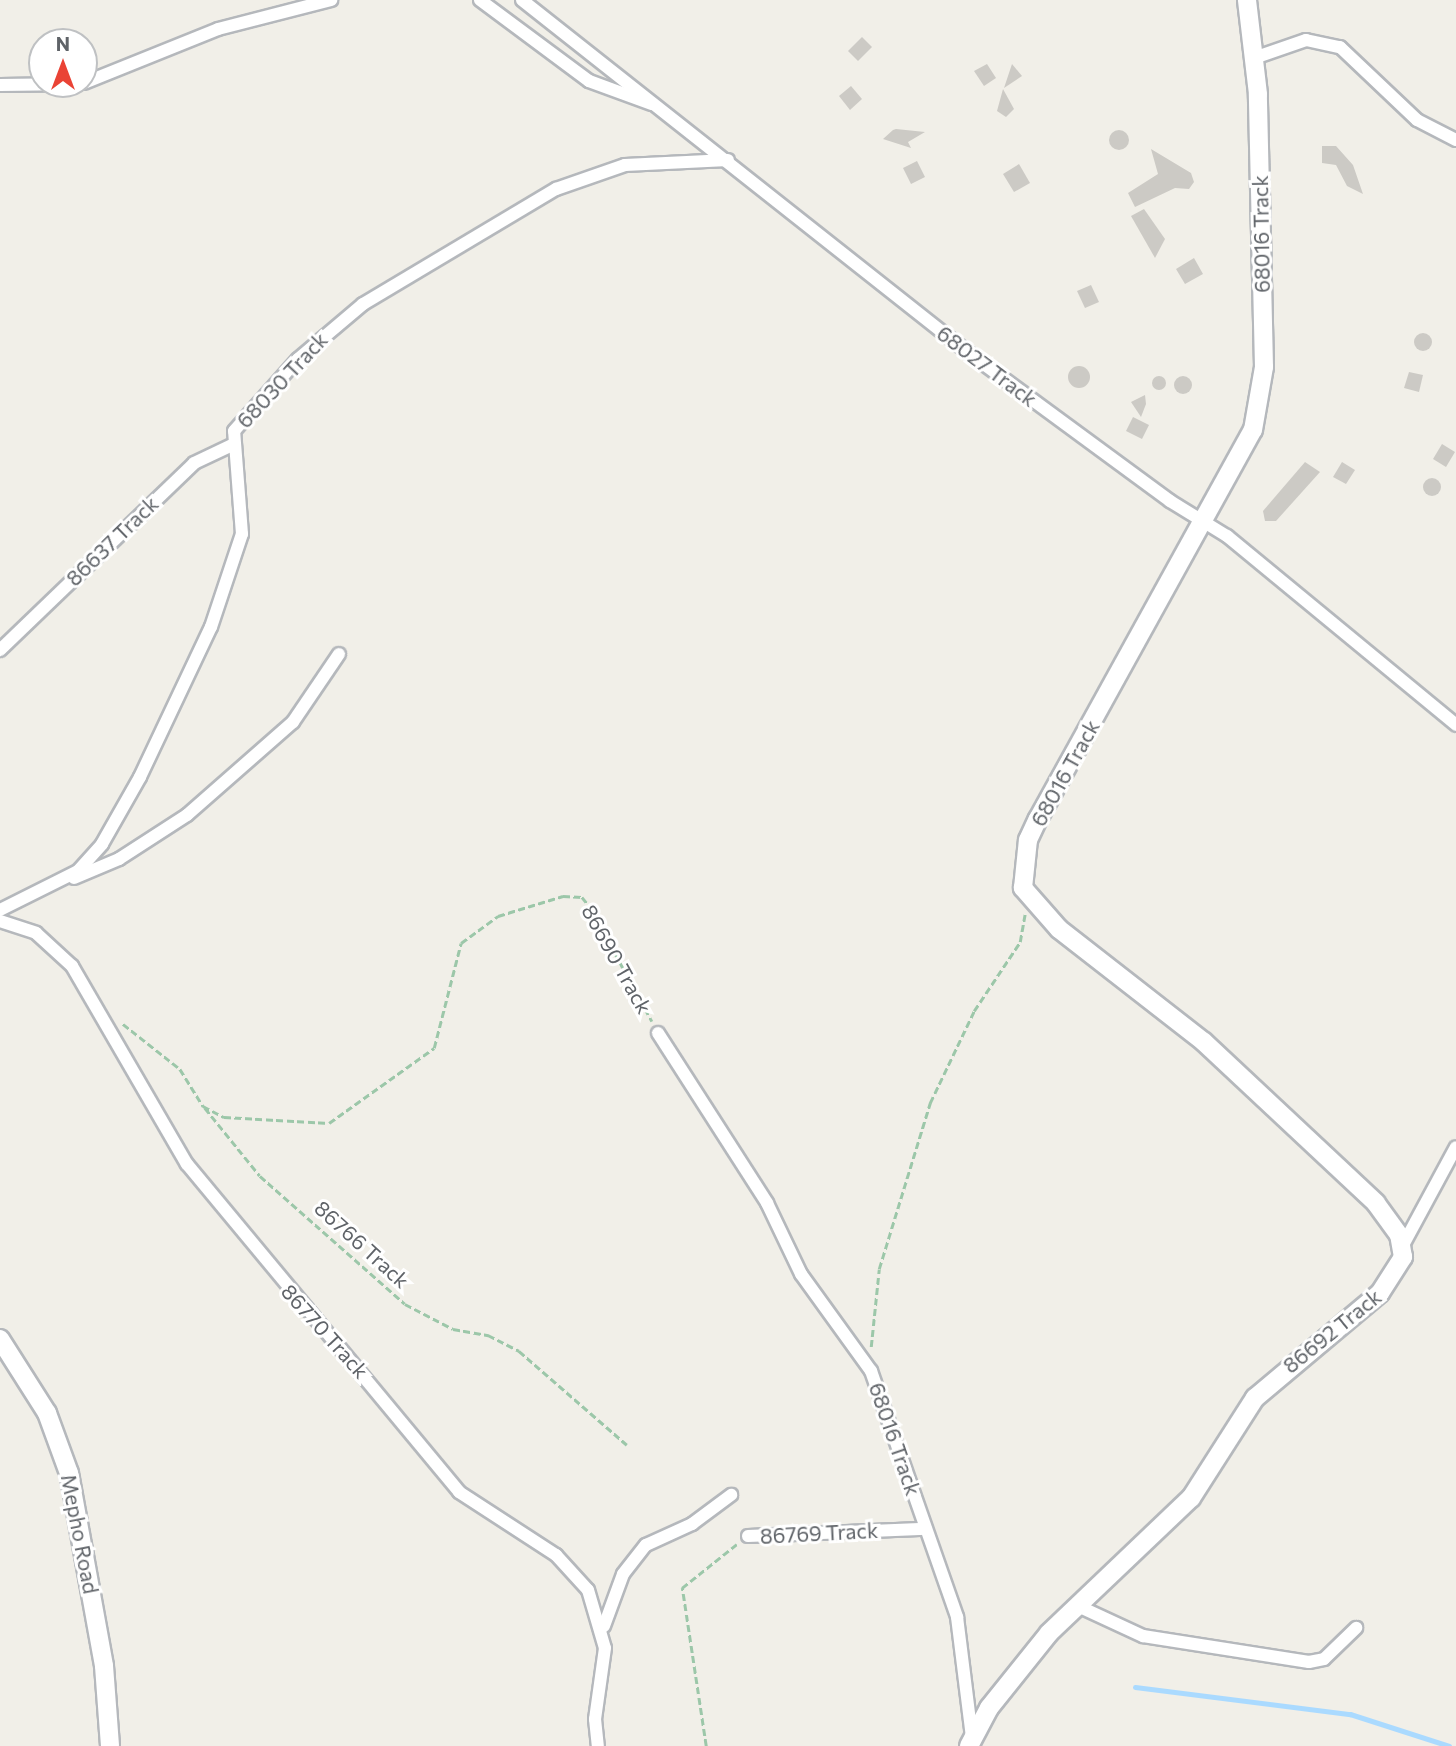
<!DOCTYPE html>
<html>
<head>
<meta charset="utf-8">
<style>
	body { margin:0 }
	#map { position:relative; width:1456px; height:1746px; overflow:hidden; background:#f1efe8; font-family:Commissioner,sans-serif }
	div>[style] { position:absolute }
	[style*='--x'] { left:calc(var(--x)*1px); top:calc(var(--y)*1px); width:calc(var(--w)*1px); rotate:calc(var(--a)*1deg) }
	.stream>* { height:5px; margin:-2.5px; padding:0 2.5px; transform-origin:2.5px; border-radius:2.5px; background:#aadaff }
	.building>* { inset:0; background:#cccac5 }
	.round { border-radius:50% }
	.path>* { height:2.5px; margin-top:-1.25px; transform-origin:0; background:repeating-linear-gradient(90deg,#9cc7a9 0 7px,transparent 0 10.5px) }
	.roads { filter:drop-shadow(2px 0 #b5b8bc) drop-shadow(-2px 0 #b5b8bc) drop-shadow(0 2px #b5b8bc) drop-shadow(0 -2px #b5b8bc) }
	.street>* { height:12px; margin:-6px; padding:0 6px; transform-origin:6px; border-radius:6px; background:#fff }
	.secondary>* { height:18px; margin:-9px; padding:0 9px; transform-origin:9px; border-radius:9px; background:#fff }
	span { translate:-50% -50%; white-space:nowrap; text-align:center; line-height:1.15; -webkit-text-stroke:6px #fff; paint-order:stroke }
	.street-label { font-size:21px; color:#5f6368 }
	.north { position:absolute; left:28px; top:28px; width:70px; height:70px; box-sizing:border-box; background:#fff; border:2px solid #bfc1c3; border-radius:50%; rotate:0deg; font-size:19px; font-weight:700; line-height:28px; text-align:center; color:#5f6368 }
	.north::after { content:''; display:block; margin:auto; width:24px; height:32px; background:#ea4335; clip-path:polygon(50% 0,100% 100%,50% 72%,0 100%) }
</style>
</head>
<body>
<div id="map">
	<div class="stream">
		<i style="--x:1135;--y:1687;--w:217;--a:7.2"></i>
		<i style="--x:1350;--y:1714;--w:104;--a:17.9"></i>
	</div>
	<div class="building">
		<i style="clip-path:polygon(862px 37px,872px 47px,858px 61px,848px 51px)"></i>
		<i style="clip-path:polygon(987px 64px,996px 78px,984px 86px,974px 71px)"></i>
		<i style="clip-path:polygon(1012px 64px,1022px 76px,1004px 88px)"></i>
		<i style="clip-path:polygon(851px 86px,862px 99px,850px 110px,839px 96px)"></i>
		<i style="clip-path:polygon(1003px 89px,1014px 109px,1006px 117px,997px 111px)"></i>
		<i style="clip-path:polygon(893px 130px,896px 129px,925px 132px,908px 142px,911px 148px,883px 139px)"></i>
		<i class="round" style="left:1109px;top:130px;width:20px;height:20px"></i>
		<i style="clip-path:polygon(1322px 146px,1336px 146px,1353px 165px,1363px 194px,1347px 186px,1336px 165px,1322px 163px)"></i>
		<i style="clip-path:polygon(1151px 149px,1191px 173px,1194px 182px,1189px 189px,1175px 188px,1135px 207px,1128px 193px,1158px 174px)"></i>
		<i style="clip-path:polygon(917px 161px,925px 177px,911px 184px,903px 168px)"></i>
		<i style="clip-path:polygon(1019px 164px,1030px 183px,1014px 192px,1003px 174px)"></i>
		<i style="clip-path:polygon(1144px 209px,1165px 239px,1155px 258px,1131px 216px)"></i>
		<i style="clip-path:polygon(1194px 258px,1203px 274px,1185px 284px,1176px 269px)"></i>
		<i style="clip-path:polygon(1091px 285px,1099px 302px,1085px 308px,1077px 291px)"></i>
		<i class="round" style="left:1414px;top:333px;width:18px;height:18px"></i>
		<i class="round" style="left:1068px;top:366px;width:22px;height:22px"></i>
		<i style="clip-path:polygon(1409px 372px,1423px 375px,1419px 392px,1404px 388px)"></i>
		<i class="round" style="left:1152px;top:376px;width:14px;height:14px"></i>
		<i class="round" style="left:1174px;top:376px;width:18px;height:18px"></i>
		<i style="clip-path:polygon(1145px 395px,1146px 404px,1141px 417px,1131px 402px)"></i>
		<i style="clip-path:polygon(1133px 417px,1149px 425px,1142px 439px,1126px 431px)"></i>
		<i style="clip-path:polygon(1442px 444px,1455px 452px,1446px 467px,1433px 459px)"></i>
		<i style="clip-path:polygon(1305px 462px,1320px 472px,1276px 521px,1265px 521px,1263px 511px)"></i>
		<i style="clip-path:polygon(1342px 462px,1355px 470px,1346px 484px,1333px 477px)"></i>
		<i class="round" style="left:1423px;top:478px;width:18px;height:18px"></i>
	</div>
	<div class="path">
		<i style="--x:123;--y:1024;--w:73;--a:38.3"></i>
		<i style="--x:180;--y:1069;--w:44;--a:58.1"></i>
		<i style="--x:203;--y:1106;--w:24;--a:28"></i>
		<i style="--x:224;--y:1117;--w:105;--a:3.3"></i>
		<i style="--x:329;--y:1123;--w:129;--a:-35.5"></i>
		<i style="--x:434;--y:1048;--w:108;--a:-75.6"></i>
		<i style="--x:461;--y:943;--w:46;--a:-36.1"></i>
		<i style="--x:498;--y:916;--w:68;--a:-17.1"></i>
		<i style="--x:563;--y:896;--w:19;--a:3"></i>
		<i style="--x:582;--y:897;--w:13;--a:51"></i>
		<i style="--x:590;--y:907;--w:130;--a:61.5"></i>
		<i style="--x:205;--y:1108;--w:87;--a:51"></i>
		<i style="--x:260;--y:1176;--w:193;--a:41.4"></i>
		<i style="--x:405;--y:1304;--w:54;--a:27.5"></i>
		<i style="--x:453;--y:1329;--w:36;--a:10"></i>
		<i style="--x:488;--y:1335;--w:35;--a:27"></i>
		<i style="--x:519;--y:1351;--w:143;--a:41"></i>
		<i style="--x:871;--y:1347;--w:78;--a:-84.1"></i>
		<i style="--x:879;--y:1269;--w:174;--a:-72.9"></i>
		<i style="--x:930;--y:1103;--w:102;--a:-64.4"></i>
		<i style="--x:974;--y:1011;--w:83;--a:-56.3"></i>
		<i style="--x:1020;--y:942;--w:28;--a:-80"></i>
		<i style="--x:706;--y:1746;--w:160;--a:-98.6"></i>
		<i style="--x:682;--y:1588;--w:70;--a:-38.7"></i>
	</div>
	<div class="roads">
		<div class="street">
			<i style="--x:480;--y:0;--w:136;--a:36.6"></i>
			<i style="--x:589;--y:81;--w:67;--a:20.1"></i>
			<i style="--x:522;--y:0;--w:571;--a:38.32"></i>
			<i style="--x:970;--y:354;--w:248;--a:36.3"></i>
			<i style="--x:1170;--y:501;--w:67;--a:31.6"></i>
			<i style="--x:1227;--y:536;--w:297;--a:39.5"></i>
			<i style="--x:1254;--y:58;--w:55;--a:-19.1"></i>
			<i style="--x:1306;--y:40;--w:35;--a:12"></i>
			<i style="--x:1340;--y:47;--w:106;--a:43.5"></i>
			<i style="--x:1417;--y:120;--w:44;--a:27.1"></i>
			<i style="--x:84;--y:83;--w:144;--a:-21.9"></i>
			<i style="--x:218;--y:29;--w:117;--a:-14.4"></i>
			<i style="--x:0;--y:85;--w:78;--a:-0.7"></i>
			<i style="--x:0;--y:650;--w:269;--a:-43.9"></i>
			<i style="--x:194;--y:463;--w:42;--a:-25.3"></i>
			<i style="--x:74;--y:878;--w:49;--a:-22.9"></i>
			<i style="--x:119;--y:859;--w:81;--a:-32.9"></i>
			<i style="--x:187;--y:815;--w:141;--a:-41.3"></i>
			<i style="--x:293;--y:722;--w:82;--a:-55.9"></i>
			<i style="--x:0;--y:910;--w:87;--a:-26.6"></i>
			<i style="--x:78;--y:871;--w:36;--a:-48"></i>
			<i style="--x:102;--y:844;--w:77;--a:-60.4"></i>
			<i style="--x:140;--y:777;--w:166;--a:-64.7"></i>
			<i style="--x:211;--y:627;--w:98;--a:-71.6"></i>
			<i style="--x:242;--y:534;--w:103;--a:-94.4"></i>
			<i style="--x:234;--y:431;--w:96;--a:-48.4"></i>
			<i style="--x:298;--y:359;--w:85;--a:-40.2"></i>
			<i style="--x:363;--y:304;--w:225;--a:-30.8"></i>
			<i style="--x:556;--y:189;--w:73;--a:-19.2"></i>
			<i style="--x:625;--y:165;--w:103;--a:-2.8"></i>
			<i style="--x:0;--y:921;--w:38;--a:18"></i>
			<i style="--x:36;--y:933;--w:49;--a:42.5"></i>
			<i style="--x:72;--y:966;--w:229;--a:59.9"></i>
			<i style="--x:187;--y:1164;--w:426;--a:50.3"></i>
			<i style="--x:459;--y:1492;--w:116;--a:33"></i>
			<i style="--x:556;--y:1555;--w:47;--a:47.6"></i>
			<i style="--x:588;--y:1590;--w:60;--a:73.7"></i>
			<i style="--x:605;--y:1648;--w:72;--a:98"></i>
			<i style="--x:595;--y:1719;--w:27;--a:84"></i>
			<i style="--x:658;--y:1033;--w:202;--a:57.3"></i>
			<i style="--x:767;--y:1203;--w:79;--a:64.4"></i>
			<i style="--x:801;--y:1274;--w:120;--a:54.2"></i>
			<i style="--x:871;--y:1371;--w:261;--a:70.7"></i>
			<i style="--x:957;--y:1617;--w:122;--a:82.9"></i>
			<i style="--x:1403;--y:1245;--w:111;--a:-61.6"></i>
			<i style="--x:748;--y:1536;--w:178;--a:-2.3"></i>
			<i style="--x:1078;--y:1606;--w:72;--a:24.8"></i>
			<i style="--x:1143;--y:1636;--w:168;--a:8.9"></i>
			<i style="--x:1309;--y:1662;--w:15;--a:-11"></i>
			<i style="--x:1324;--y:1659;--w:45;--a:-44.1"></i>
			<i style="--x:604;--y:1626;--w:55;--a:-69.9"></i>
			<i style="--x:623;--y:1574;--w:37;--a:-52"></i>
			<i style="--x:646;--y:1545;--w:51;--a:-24.5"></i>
			<i style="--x:692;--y:1524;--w:49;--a:-36.6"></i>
		</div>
		<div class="secondary">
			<i style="--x:0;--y:1339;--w:88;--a:57.6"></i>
			<i style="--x:47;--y:1413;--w:64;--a:69.9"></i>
			<i style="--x:69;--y:1473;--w:196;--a:79.7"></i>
			<i style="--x:104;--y:1666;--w:80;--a:85.7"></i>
			<i style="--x:969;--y:1746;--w:43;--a:-62.2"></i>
			<i style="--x:989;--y:1708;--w:96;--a:-51.3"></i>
			<i style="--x:1049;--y:1633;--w:196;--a:-43.6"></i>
			<i style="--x:1191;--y:1498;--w:119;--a:-57.4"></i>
			<i style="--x:1255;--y:1398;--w:163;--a:-40"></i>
			<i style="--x:1380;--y:1293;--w:43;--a:-57.4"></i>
			<i style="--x:1403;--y:1257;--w:22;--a:-100"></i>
			<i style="--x:1399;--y:1235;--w:39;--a:-126"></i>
			<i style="--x:1376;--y:1203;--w:236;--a:-136.9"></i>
			<i style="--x:1204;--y:1042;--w:184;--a:-142.1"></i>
			<i style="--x:1059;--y:929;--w:55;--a:-131.3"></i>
			<i style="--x:1023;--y:888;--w:48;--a:-84.1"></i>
			<i style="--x:1028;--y:840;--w:23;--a:-65"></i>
			<i style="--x:1038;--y:819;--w:444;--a:-61.1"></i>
			<i style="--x:1253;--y:430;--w:64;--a:-80.1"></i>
			<i style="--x:1264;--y:367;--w:273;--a:-91.3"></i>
			<i style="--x:1258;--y:94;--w:95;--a:-96.7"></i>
		</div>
	</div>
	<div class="street-label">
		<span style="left:1261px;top:234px;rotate:-91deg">68016 Track</span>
		<span style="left:987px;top:366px;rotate:37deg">68027 Track</span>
		<span style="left:282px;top:380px;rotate:-47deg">68030 Track</span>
		<span style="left:112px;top:541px;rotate:-44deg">86637 Track</span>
		<span style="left:1065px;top:773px;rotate:-61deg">68016 Track</span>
		<span style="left:617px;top:959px;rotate:61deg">86690 Track</span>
		<span style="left:362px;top:1244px;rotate:42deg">86766 Track</span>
		<span style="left:325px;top:1331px;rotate:48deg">86770 Track</span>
		<span style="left:1332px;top:1331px;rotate:-39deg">86692 Track</span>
		<span style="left:895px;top:1439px;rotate:71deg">68016 Track</span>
		<span style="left:819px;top:1533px;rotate:-3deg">86769 Track</span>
		<span style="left:80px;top:1534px;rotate:79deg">Mepho Road</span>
	</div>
	<div class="north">N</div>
</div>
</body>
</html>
